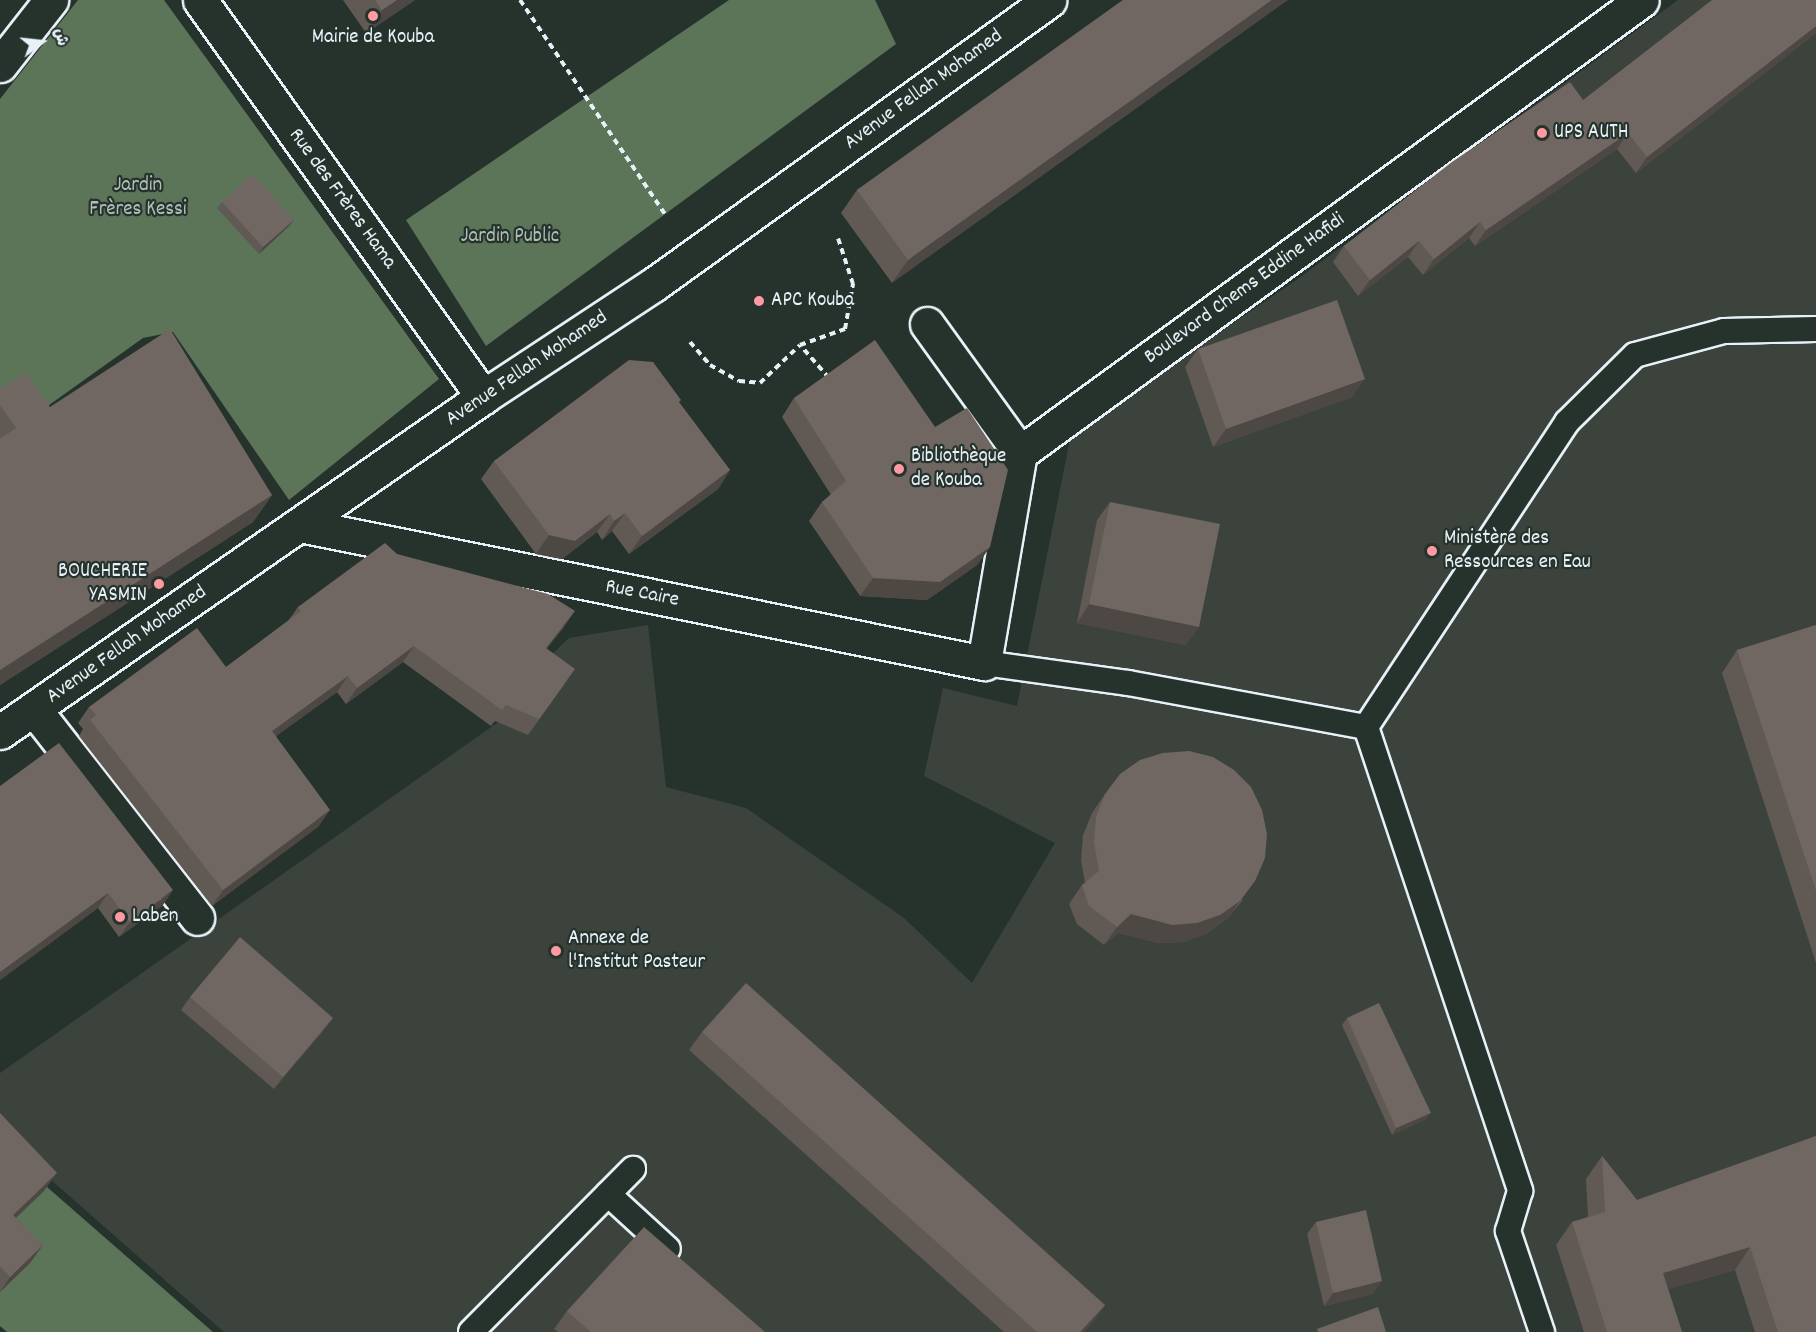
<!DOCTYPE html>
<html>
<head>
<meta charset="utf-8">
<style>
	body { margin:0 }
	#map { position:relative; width:1816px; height:1332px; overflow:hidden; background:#26332d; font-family:Dekko,"Playpen Sans Arabic",sans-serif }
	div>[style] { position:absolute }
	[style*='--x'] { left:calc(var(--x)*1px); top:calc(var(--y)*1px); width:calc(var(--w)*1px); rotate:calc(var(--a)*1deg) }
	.built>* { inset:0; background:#3c433d }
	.green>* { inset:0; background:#5c7458 }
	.path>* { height:4px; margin-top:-2px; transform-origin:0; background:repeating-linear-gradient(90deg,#e8f1f8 0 6px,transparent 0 10.5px) }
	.roads { filter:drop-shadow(2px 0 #e8f1f8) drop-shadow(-2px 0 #e8f1f8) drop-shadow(0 2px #e8f1f8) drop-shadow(0 -2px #e8f1f8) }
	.lane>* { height:24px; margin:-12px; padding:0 12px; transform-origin:12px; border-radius:12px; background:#26332d }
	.street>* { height:33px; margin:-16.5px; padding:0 16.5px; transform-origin:16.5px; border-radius:16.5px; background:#26332d }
	.primary>* { height:33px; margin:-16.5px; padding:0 16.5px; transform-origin:16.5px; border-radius:16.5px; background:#26332d }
	.wall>* { inset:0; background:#605954 }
	.shaded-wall>* { inset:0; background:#4e4845 }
	.building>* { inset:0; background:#706762 }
	.dots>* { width:16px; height:16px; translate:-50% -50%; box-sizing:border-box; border:3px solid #26332d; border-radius:50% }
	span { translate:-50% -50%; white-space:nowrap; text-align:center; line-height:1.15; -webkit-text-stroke:4.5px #26332d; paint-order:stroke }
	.poi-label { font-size:21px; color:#e8f1f8 }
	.left { translate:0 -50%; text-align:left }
	.right { translate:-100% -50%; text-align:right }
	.street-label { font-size:21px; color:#e8f1f8 }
	.park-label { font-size:21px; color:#b0bfb8 }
	.north { position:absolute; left:12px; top:12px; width:60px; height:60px; -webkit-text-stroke:4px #26332d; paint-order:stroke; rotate:75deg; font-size:16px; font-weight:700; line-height:24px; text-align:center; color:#e8f1f8 }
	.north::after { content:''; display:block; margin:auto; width:21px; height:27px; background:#e8f1f8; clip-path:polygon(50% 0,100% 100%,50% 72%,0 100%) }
</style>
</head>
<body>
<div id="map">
	<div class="built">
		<i style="clip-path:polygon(1678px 0,1816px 0,1816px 1332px,224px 1332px,0 1135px,0 1073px,497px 723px,544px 662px,569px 638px,648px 625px,666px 787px,746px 808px,904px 918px,972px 983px,1055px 843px,924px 776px,943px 688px,1017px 706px,1071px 434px,1295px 281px)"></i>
	</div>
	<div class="green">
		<i style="clip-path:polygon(78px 0,164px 0,439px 379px,289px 500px,173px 332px,143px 338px,0 440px,0 99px)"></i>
		<i style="clip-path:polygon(729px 0,875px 0,896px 44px,486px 346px,406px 220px)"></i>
		<i style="clip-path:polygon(23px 1166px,213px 1332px,7px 1332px,0 1326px,0 1241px)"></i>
	</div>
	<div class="path">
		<i style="--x:520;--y:0;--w:258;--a:55.9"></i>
		<i style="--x:690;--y:342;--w:30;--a:49"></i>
		<i style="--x:710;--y:365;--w:33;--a:29"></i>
		<i style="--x:739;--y:381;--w:21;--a:5"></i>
		<i style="--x:760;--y:383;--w:55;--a:-43.5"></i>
		<i style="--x:829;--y:378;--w:44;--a:-131.3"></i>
		<i style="--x:800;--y:345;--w:48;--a:-19.6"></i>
		<i style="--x:845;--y:329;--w:46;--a:-79.9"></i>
		<i style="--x:853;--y:284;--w:48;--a:-108.1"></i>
	</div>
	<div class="roads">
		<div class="lane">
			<i style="--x:984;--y:663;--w:145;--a:7.9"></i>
			<i style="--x:1128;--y:683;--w:242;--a:10.5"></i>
			<i style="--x:1366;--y:727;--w:489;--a:71.6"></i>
			<i style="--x:1520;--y:1191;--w:42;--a:106.7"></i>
			<i style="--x:1508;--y:1231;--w:107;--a:71.4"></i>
			<i style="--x:1366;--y:727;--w:365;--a:-56.6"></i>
			<i style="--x:1567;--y:422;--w:95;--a:-44.6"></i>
			<i style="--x:1635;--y:355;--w:92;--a:-15.1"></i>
			<i style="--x:1724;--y:331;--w:92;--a:-1.2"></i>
			<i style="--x:608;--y:1194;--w:81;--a:42.5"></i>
			<i style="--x:471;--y:1332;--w:230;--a:-45.2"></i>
		</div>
		<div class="street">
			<i style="--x:200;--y:0;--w:488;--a:54.5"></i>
			<i style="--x:0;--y:65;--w:83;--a:-51.9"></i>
			<i style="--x:927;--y:324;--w:159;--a:54.2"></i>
			<i style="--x:300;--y:525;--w:698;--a:11.41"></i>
			<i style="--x:984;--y:663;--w:213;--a:-80.3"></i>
			<i style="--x:1020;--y:453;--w:769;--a:-36.07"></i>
			<i style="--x:34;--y:709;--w:265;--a:52"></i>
		</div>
		<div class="primary">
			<i style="--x:0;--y:732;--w:588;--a:-34.74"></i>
			<i style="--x:483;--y:397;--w:204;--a:-33.4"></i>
			<i style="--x:653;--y:285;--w:488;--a:-35.7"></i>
		</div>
	</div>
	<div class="wall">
		<i style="clip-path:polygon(343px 0,415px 0,366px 33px)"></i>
		<i style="clip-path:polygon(1123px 0,892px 283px,841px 213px,857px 190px)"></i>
		<i style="clip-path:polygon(1816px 0,1816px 33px,1636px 173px,1617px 149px,1475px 246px,1469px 238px,1423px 275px,1408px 257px,1358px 296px,1333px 262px,1344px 246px,1583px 100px)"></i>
		<i style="clip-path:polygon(222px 202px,294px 220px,289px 226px,259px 254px,217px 208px)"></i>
		<i style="clip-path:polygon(1198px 349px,1352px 397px,1213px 447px,1185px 367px)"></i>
		<i style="clip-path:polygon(0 389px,50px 407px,272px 495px,253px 522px,0 685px)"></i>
		<i style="clip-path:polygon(794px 398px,990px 547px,977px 565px,927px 600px,860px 596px,809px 521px,822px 502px,831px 495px,782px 417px)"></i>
		<i style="clip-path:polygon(679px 403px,730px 470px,718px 489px,629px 554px,612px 531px,602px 540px,597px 532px,562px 559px,536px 554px,481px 479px,494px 461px)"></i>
		<i style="clip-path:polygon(1110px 502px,1186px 645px,1077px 623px,1097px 520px)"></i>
		<i style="clip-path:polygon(397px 554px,564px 627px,546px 649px,564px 685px,528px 735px,495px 721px,491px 726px,403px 662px,346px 704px,337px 692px,276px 736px,319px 826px,212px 906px,79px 736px,83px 729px,78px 723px,89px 707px,226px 667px,288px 621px,298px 607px)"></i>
		<i style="clip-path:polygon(1816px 625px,1816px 963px,1722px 673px,1737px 650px)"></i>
		<i style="clip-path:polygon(0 786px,163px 905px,119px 937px,98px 908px,0 980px)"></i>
		<i style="clip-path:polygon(1105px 794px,1243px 900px,1227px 919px,1207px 933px,1184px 942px,1159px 943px,1118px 933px,1104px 945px,1077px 924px,1069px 904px,1082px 885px,1085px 883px,1081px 860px,1083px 835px,1092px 813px)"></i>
		<i style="clip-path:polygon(190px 997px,324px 1030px,274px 1089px,181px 1010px)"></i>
		<i style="clip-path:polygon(1347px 1018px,1426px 1119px,1392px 1135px,1342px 1025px)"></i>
		<i style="clip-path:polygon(702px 1032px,1105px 1305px,1092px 1323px,1084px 1332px,1004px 1332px,689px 1050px)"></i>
		<i style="clip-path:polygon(0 1113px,44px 1191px,16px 1218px,43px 1245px,30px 1263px,0 1292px)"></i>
		<i style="clip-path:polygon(1816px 1136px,1816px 1332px,1755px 1332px,1735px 1270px,1668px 1289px,1682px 1332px,1584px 1332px,1556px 1245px,1572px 1222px,1588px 1217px,1586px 1179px,1602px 1156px,1637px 1200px)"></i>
		<i style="clip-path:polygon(1316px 1222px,1373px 1294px,1324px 1306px,1307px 1234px)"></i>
		<i style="clip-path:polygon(567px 1311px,765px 1332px,558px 1332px,554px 1329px)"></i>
	</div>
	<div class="shaded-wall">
		<i style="clip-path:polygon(397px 0,415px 0,366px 33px,382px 10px)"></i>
		<i style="clip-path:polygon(1272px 0,1288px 0,892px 283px,908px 260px)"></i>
		<i style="clip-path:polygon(1816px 26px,1816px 33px,1636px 173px,1647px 157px)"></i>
		<i style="clip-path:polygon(1628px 133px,1617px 149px,1475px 246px,1486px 230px)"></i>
		<i style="clip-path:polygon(294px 220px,289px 226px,259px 254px,263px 247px)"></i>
		<i style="clip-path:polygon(1480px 222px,1469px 238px,1423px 275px,1434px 259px)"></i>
		<i style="clip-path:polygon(1419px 241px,1408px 257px,1358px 296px,1370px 280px)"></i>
		<i style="clip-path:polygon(1365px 379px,1352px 397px,1213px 447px,1226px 429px)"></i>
		<i style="clip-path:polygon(730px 470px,718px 489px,629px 554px,642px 536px)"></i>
		<i style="clip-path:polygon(272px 495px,253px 522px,0 685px,0 670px)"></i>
		<i style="clip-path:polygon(625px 513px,612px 531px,602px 540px,614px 521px)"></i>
		<i style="clip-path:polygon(610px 514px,597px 532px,562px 559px,536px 554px,549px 535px)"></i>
		<i style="clip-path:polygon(990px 547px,977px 565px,927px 600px,860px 596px,873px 578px)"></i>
		<i style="clip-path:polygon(1089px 604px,1199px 627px,1186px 645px,1077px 623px)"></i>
		<i style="clip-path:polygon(575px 611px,564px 627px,535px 664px,546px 648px)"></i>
		<i style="clip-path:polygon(414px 646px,403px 662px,346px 704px,357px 688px)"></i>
		<i style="clip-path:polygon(348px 676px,337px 692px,261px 747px,272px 731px)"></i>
		<i style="clip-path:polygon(330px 810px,319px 826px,212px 906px,223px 890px)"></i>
		<i style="clip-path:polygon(1255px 881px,1227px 919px,1207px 933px,1184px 942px,1159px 943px,1118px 933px,1104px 945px,1117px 927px,1131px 914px)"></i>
		<i style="clip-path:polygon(173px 890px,163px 905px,119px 937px,130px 922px)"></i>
		<i style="clip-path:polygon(108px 893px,98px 908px,0 980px,0 972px)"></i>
		<i style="clip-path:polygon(333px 1018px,324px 1030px,274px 1089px,283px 1077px)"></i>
		<i style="clip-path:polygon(1431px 1113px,1426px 1119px,1392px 1135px,1396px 1128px)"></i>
		<i style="clip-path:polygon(57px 1173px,44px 1191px,0 1233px,13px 1215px)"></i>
		<i style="clip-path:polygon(43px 1245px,30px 1263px,0 1292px,10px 1277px)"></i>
		<i style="clip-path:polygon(1750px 1247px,1735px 1270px,1647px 1295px,1663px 1273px)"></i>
		<i style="clip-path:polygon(1382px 1281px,1373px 1294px,1324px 1306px,1333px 1293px)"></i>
		<i style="clip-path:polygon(1105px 1305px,1092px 1323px,1084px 1332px,1080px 1332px)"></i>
	</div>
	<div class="building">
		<i style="clip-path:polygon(375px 0,397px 0,382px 10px)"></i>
		<i style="clip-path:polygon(1123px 0,1272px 0,908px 260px,857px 190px)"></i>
		<i style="clip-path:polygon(1712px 0,1816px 0,1816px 26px,1647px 157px,1628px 133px,1486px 230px,1480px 222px,1434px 259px,1419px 241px,1370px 280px,1344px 246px,1452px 162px,1570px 82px,1583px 100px)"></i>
		<i style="clip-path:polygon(252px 174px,294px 220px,263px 247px,222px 202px)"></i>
		<i style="clip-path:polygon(1337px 300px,1365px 379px,1226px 429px,1198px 349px)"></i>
		<i style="clip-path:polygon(170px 329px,272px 495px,0 670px,0 439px,16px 428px,0 405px,0 389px,25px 372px,50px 407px)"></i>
		<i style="clip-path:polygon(875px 340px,935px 427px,967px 408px,1008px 470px,990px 547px,940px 582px,873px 578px,822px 502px,846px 481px,794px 398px)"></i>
		<i style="clip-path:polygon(629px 360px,653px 362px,681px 400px,679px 402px,730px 470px,642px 536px,625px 513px,614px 521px,610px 514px,575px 541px,549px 535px,494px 461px)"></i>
		<i style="clip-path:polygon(1110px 502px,1220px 524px,1199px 627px,1089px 604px)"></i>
		<i style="clip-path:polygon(385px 543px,397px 554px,548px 594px,575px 611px,546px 648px,575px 669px,539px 719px,506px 705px,502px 710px,414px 646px,357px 688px,348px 676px,272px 731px,330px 810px,223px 890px,90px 720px,96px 715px,89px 707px,197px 628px,226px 667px,301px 611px,298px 607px)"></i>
		<i style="clip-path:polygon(1816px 625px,1816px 891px,1737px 650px)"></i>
		<i style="clip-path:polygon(59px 743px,173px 890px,130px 922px,108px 893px,0 972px,0 786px)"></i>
		<i style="clip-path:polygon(1189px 751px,1213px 757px,1234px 770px,1251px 787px,1262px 810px,1267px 834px,1265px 858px,1255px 881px,1240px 901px,1220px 915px,1197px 923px,1172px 925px,1131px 914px,1117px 927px,1089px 906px,1082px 885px,1099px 871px,1094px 842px,1096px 817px,1105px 794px,1120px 774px,1140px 760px,1163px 753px)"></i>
		<i style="clip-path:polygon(240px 937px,333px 1018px,283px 1077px,190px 997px)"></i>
		<i style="clip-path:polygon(746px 983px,1105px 1305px,1080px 1332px,1037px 1332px,702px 1032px)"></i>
		<i style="clip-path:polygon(1379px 1003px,1431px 1113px,1396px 1128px,1347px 1018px)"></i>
		<i style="clip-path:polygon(0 1113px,57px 1173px,13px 1215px,43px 1245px,10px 1277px,0 1266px)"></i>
		<i style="clip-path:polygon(1816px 1136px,1816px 1332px,1778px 1332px,1750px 1247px,1663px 1273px,1682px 1332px,1607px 1332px,1572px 1222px,1605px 1212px,1602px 1156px,1637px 1200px)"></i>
		<i style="clip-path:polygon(1366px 1210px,1382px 1281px,1333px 1293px,1316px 1222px)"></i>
		<i style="clip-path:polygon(644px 1227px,765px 1332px,591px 1332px,567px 1311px)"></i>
		<i style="clip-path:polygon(1378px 1307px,1386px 1332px,1318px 1332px,1317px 1329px)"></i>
	</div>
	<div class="dots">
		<i style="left:373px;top:16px;background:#ff9aa2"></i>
		<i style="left:1542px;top:133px;background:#ff9aa2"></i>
		<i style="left:759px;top:301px;background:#ff9aa2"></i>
		<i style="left:899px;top:469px;background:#ff9aa2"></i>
		<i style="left:1432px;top:551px;background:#ff9aa2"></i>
		<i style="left:159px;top:584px;background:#ff9aa2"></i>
		<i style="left:120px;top:917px;background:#ff9aa2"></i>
		<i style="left:556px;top:951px;background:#ff9aa2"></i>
	</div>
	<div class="poi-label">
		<span style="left:373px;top:38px">Mairie de Kouba</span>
		<span class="left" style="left:1554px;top:133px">UPS AUTH</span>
		<span class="left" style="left:771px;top:301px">APC Kouba</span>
		<span class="left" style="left:911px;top:469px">Bibliothèque<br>de Kouba</span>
		<span class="left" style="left:1444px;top:551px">Ministère des<br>Ressources en Eau</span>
		<span class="right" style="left:147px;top:584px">BOUCHERIE<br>YASMIN</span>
		<span class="left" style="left:132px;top:917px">Laben</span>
		<span class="left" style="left:568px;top:951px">Annexe de<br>l'Institut Pasteur</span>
	</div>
	<div class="street-label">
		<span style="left:924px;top:90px;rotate:-36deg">Avenue Fellah Mohamed</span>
		<span style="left:342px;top:199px;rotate:54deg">Rue des Frères Hama</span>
		<span style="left:1245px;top:289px;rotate:-36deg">Boulevard Chems Eddine Hafidi</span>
		<span style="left:527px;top:369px;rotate:-34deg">Avenue Fellah Mohamed</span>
		<span style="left:642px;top:594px;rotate:11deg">Rue Caire</span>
		<span style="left:127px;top:645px;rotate:-35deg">Avenue Fellah Mohamed</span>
	</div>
	<div class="park-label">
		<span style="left:138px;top:198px">Jardin<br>Frères Kessi</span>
		<span style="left:510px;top:237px">Jardin Public</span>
	</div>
	<div class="north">ش</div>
</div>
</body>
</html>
